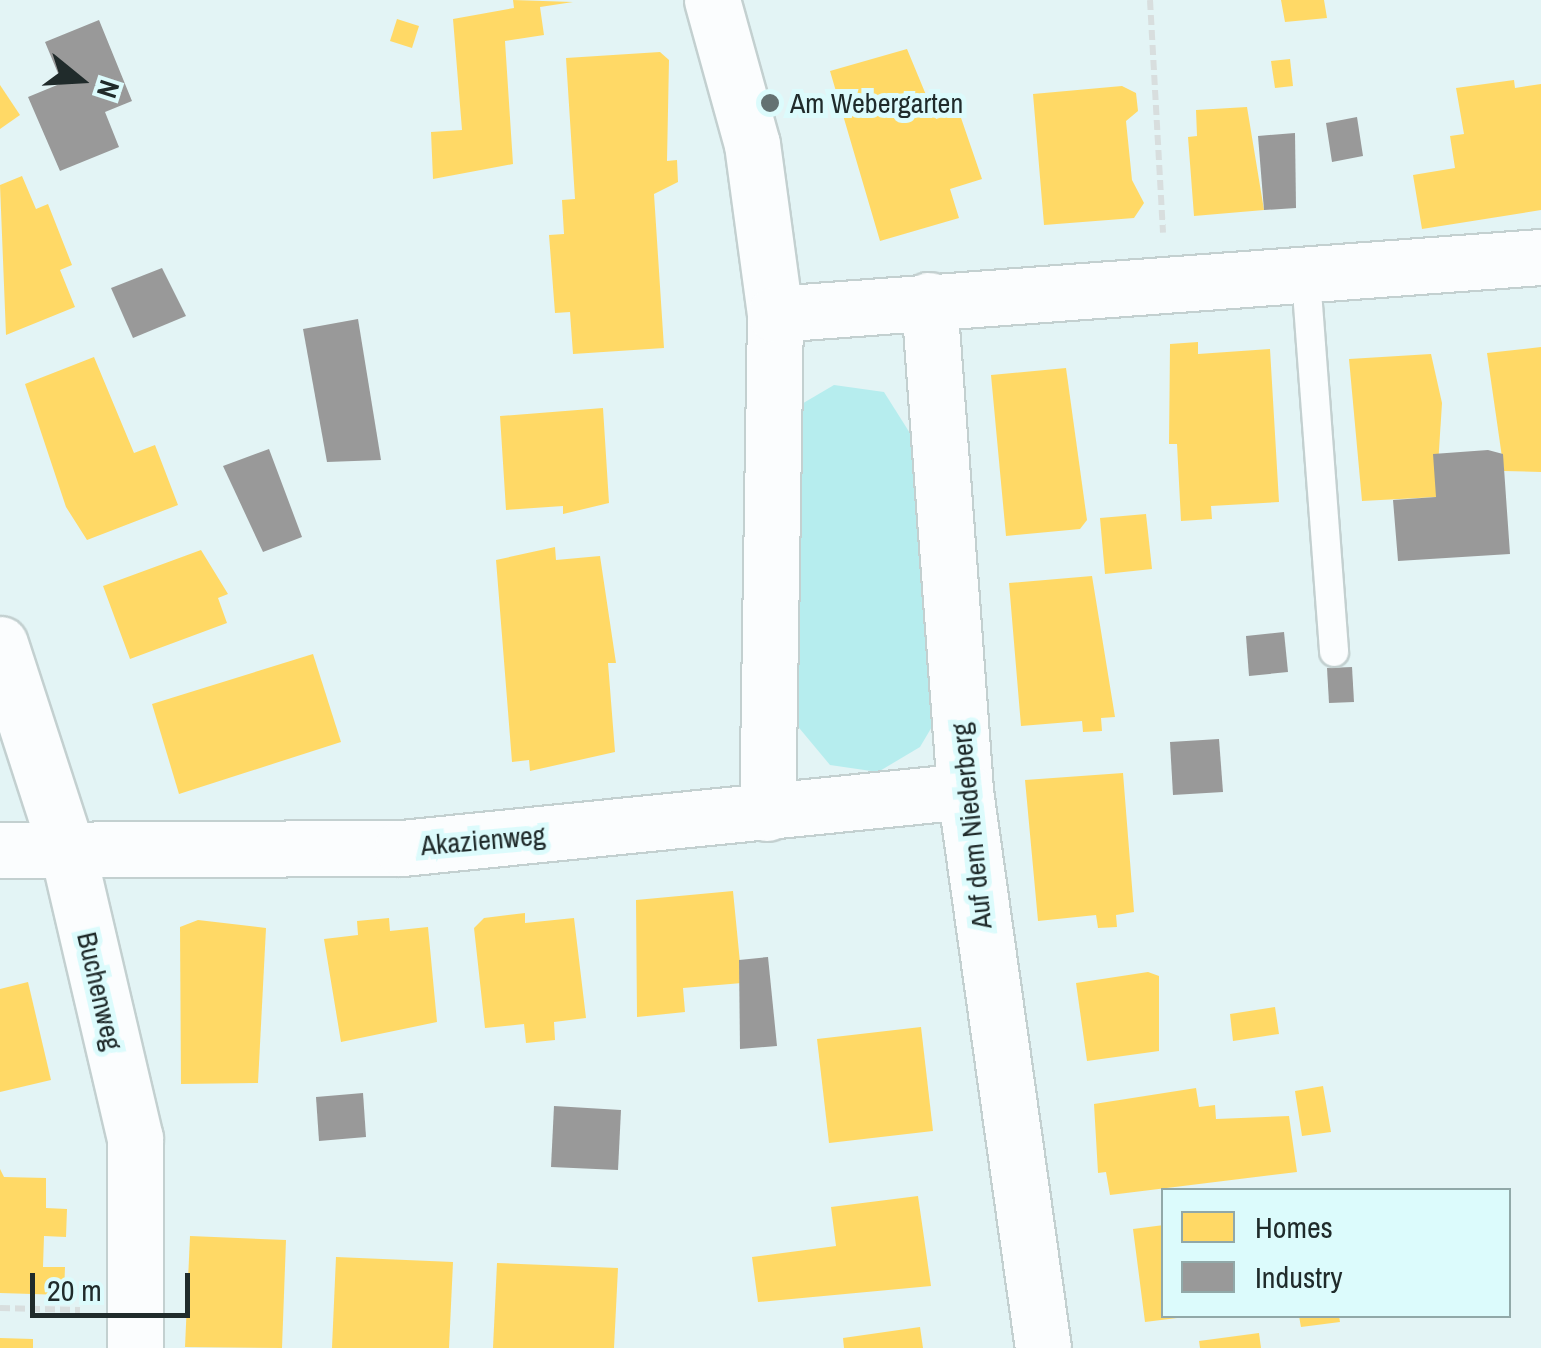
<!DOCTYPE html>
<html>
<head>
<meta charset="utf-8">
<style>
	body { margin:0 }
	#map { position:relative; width:1541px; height:1348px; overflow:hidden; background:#e3f4f5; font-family:"Archivo Narrow",sans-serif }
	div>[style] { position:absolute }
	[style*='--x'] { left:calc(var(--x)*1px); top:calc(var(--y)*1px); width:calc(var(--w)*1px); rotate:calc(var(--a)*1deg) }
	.green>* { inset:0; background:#b6edee }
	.homes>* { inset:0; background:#ffd966 }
	.industry>* { inset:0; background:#999 }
	.path>* { height:6px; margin-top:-3px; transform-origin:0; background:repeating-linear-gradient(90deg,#d8dede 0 10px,transparent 0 15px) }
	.roads { filter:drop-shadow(2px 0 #c3d0d0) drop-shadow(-2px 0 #c3d0d0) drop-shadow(0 2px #c3d0d0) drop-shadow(0 -2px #c3d0d0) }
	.lane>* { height:28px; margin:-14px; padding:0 14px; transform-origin:14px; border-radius:14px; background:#fbfdfe }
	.street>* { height:55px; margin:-27.5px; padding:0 27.5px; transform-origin:27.5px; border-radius:27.5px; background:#fbfdfe }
	.dots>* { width:28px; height:28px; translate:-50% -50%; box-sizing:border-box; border:5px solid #dcfbfc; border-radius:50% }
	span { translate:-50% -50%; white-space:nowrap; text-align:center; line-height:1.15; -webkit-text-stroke:10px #dcfbfc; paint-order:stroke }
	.poi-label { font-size:28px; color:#202b2b }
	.left { translate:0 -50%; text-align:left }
	.street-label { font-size:28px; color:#202b2b }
	.legend { position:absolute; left:1161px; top:1188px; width:350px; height:130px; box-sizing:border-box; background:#dcfbfc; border:2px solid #91a8a8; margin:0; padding:12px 18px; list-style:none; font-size:30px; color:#202b2b }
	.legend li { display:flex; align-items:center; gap:20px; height:50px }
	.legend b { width:50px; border:2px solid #91a8a8 }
	.north { position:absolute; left:30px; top:30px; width:100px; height:100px; -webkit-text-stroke:8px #dcfbfc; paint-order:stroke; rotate:108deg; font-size:28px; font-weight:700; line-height:40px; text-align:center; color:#202b2b }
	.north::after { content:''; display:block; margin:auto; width:35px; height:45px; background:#202b2b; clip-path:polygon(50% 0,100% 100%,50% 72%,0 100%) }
	.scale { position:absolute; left:30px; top:1273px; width:160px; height:45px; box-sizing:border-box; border:5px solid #202b2b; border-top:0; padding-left:12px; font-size:30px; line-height:35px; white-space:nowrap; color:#202b2b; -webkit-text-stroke:8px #dcfbfc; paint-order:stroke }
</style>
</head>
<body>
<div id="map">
	<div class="green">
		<i style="clip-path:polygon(834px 385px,884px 392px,913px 438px,933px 725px,920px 747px,878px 772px,830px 765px,790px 717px,800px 405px)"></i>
	</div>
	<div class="homes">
		<i style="clip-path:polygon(513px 0,573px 2px,540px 7px,544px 35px,505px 41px,513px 164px,433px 179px,431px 132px,462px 130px,453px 19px,514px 8px)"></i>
		<i style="clip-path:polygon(1281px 0,1324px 0,1327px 18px,1285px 22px)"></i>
		<i style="clip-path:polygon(397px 19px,419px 26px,412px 48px,390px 41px)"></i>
		<i style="clip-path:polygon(907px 49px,936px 119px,959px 112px,982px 179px,950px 189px,959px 218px,880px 241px,830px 71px)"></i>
		<i style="clip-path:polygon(660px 52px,669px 60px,667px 161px,677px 160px,678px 182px,654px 194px,664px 348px,573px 354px,570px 312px,555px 313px,549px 235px,564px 234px,562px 200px,575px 199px,566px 58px)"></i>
		<i style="clip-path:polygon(1290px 59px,1293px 86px,1275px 88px,1271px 61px)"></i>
		<i style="clip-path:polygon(1514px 80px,1515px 88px,1541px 84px,1541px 210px,1422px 229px,1413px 175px,1455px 168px,1450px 136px,1464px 134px,1456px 88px)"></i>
		<i style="clip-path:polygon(0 85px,20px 115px,0 129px)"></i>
		<i style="clip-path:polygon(1122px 86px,1136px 93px,1138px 111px,1126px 121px,1132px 180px,1144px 203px,1134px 218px,1044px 225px,1033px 94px)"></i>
		<i style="clip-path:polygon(1247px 107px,1264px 210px,1194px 216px,1188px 137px,1197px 136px,1196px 110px)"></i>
		<i style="clip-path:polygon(22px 176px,36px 209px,48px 204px,72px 265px,60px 270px,75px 307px,6px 335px,0 185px)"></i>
		<i style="clip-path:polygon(1198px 342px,1198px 354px,1270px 349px,1279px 502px,1211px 506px,1212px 519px,1181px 521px,1177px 444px,1169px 444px,1170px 344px)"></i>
		<i style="clip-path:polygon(1541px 347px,1541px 472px,1504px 471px,1487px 353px)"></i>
		<i style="clip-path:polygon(1431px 354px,1442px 403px,1436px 497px,1362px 501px,1349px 359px)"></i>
		<i style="clip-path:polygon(94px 357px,134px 453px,155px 445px,178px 505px,87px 540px,66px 507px,25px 384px)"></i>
		<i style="clip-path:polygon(1066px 368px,1087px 520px,1080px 529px,1006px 536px,991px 375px)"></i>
		<i style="clip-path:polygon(603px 408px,609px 503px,563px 514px,563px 506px,506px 510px,500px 416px)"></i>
		<i style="clip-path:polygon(1146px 514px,1152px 569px,1105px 574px,1100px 518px)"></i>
		<i style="clip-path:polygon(555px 547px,556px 560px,600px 556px,616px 663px,608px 663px,615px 752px,530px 771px,529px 760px,512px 762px,496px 560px)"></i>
		<i style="clip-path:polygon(201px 550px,228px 594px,218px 598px,227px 623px,130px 659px,103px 586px)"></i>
		<i style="clip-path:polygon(1092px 576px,1115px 717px,1101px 718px,1102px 731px,1083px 732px,1082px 721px,1021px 726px,1009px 583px)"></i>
		<i style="clip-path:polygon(313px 654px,341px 742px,179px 794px,152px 704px)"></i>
		<i style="clip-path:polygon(1123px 773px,1134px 912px,1116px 915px,1117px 927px,1098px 928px,1096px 915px,1038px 921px,1025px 780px)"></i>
		<i style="clip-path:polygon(733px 891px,742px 983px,683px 988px,685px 1012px,637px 1017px,636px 900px)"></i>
		<i style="clip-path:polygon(525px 913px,525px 923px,574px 918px,586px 1018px,554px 1022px,555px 1040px,526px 1043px,524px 1024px,485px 1028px,474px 928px,484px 918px)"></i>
		<i style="clip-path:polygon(389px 918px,390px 931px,428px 927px,437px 1022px,341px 1042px,324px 939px,358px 935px,357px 921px)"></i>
		<i style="clip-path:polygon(198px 920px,266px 928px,258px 1083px,181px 1084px,180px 927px)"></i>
		<i style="clip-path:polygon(1148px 972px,1159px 976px,1159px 1051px,1087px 1061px,1076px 983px)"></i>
		<i style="clip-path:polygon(28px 982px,51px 1080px,0 1092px,0 989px)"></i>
		<i style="clip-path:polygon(1275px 1007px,1279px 1034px,1233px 1041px,1230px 1014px)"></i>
		<i style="clip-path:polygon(921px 1027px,933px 1131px,829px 1143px,817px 1039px)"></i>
		<i style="clip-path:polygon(1323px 1086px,1331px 1132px,1302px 1136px,1295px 1091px)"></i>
		<i style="clip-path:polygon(1196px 1088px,1199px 1107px,1215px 1105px,1216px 1119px,1289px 1116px,1297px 1172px,1110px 1195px,1106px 1172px,1098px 1173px,1094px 1104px)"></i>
		<i style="clip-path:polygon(0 1169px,4px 1177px,46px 1178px,46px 1208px,67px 1209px,66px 1237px,44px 1236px,43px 1267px,65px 1267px,64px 1295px,0 1293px)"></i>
		<i style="clip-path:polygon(918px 1196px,931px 1286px,758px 1302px,752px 1257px,836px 1246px,831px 1207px)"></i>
		<i style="clip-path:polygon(1164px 1225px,1164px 1316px,1177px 1318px,1145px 1322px,1133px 1229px)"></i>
		<i style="clip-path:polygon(190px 1236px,286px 1240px,282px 1348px,185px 1347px)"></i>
		<i style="clip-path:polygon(336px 1257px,453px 1262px,449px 1348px,332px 1348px)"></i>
		<i style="clip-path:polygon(497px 1263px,618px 1268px,614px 1348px,493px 1348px)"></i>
		<i style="clip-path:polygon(1299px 1316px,1339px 1316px,1340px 1322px,1301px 1327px)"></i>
		<i style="clip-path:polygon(920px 1327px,923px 1348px,844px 1348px,843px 1338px)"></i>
		<i style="clip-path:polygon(1259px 1333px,1261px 1348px,1200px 1348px,1199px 1341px)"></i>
		<i style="clip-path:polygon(0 1338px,33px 1339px,33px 1348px,0 1348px)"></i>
	</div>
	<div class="industry">
		<i style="clip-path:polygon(99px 20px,132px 101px,105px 112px,119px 147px,60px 171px,28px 97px,62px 83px,45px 42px)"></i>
		<i style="clip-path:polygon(1357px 117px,1363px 156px,1332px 162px,1326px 123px)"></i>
		<i style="clip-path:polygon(1295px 133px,1296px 208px,1264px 210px,1258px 136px)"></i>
		<i style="clip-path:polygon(162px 268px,186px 316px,133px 338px,111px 288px)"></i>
		<i style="clip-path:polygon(358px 319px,381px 460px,327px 462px,303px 329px)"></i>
		<i style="clip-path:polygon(269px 449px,302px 537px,263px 552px,223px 466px)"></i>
		<i style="clip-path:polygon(1488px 450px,1503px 454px,1510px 554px,1398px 561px,1393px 500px,1436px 497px,1433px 454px)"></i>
		<i style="clip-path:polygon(1284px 632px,1288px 672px,1249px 676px,1246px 636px)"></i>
		<i style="clip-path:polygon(1352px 667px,1354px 702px,1329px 703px,1327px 668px)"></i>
		<i style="clip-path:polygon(1219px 739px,1223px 792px,1173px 795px,1170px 742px)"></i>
		<i style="clip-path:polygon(768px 957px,777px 1046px,740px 1049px,739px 960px)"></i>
		<i style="clip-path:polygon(363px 1093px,366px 1137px,319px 1141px,316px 1097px)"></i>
		<i style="clip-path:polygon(554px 1106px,621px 1110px,618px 1170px,551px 1167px)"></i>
	</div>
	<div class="path">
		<i style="--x:1150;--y:0;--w:233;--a:86.8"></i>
		<i style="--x:0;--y:1308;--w:80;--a:1.4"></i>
	</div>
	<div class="roads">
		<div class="lane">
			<i style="--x:1306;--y:278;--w:375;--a:85.7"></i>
		</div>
		<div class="street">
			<i style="--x:712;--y:0;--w:149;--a:74.5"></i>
			<i style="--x:752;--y:144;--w:172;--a:82.3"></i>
			<i style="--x:775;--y:314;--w:499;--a:90.9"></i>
			<i style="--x:929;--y:300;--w:492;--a:85.8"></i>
			<i style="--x:965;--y:791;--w:562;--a:82.03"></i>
			<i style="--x:775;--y:314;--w:768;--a:-4.26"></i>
			<i style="--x:0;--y:644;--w:220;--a:72"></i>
			<i style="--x:68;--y:853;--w:293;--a:76.8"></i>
			<i style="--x:135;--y:1138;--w:210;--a:90"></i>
			<i style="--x:0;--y:850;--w:402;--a:-0.3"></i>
			<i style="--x:402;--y:848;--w:566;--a:-5.78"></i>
		</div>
	</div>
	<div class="dots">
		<i style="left:770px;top:103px;background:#647172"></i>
	</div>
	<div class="poi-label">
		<span class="left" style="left:790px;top:103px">Am Webergarten</span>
	</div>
	<div class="street-label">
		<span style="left:971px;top:826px;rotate:-96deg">Auf dem Niederberg</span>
		<span style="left:483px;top:840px;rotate:-5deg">Akazienweg</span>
		<span style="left:100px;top:991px;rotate:77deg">Buchenweg</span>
	</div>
	<ul class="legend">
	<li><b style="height:28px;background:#ffd966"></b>Homes</li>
	<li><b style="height:28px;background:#999"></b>Industry</li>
	</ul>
	<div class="north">N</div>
	<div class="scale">20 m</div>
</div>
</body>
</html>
